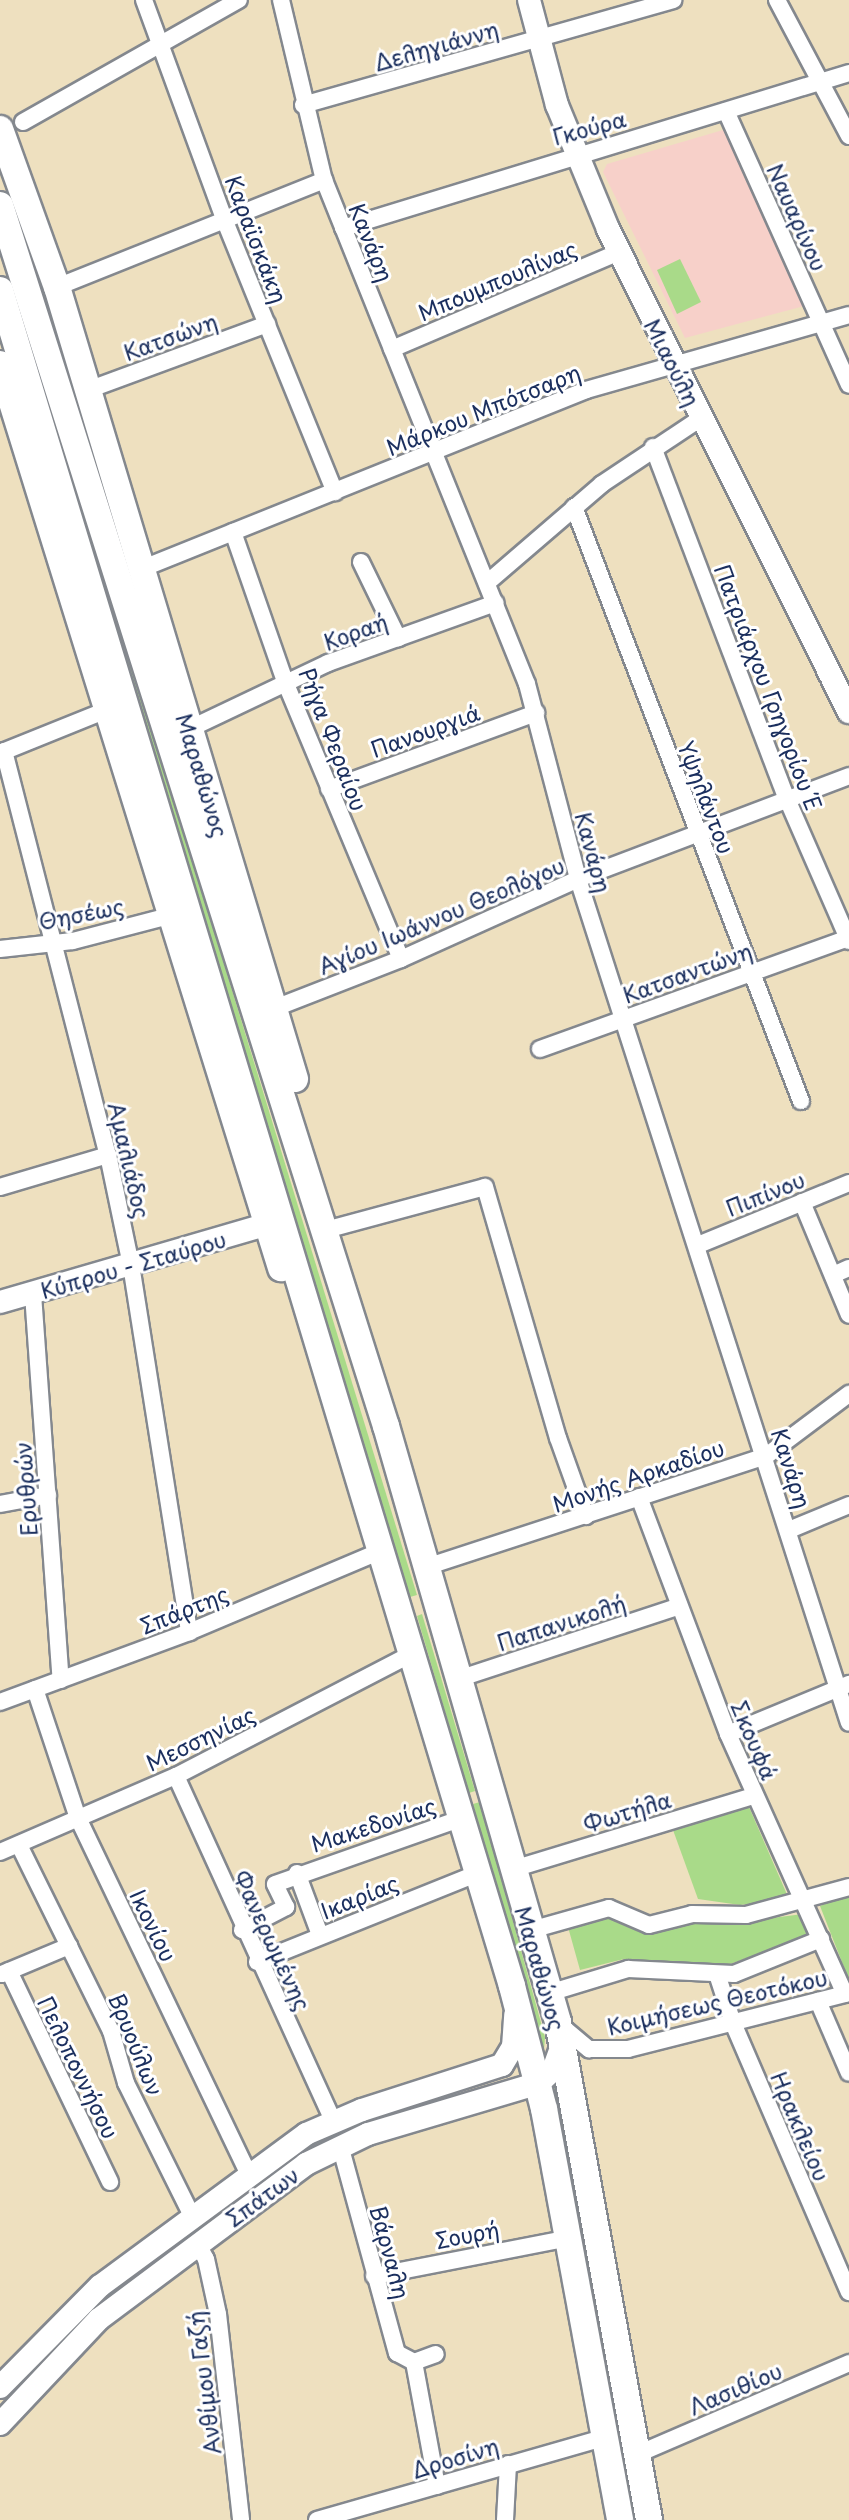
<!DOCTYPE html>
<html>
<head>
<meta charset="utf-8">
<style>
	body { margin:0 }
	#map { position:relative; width:849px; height:2520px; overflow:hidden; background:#eee0bf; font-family:"Playpen Sans",sans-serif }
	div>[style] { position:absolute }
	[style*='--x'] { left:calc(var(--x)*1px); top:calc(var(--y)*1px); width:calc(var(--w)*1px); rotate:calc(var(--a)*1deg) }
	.built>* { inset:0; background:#f7d0c9 }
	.green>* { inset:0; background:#a9da89 }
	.roads { filter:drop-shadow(2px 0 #84888e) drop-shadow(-2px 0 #84888e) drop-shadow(0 2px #84888e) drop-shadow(0 -2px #84888e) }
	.street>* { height:16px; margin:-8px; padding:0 8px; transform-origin:8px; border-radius:8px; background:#fff }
	.secondary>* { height:22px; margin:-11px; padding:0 11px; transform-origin:11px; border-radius:11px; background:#fff }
	.primary>* { height:26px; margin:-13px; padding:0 13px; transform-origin:13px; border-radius:13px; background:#fff }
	span { translate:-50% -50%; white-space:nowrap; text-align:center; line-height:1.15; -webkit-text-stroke:6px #fff; paint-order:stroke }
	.street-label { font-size:22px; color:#1b2f5e }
</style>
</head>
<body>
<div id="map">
	<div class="built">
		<i style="clip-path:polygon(723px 130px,730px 133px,808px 305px,685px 338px,603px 172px,607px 164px)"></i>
	</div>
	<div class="green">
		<i style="clip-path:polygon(0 238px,27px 320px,417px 1595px,410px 1597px,0 254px)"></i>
		<i style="clip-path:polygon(680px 259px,701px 302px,677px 314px,657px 270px)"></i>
		<i style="clip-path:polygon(422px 1614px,475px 1791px,469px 1793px,417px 1616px)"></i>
		<i style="clip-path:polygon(480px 1802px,545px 2037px,544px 2050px,473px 1804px)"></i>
		<i style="clip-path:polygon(749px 1807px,789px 1899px,740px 1905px,698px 1899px,673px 1830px)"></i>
		<i style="clip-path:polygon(849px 1894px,849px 1980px,820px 1906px)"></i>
		<i style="clip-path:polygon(803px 1914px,812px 1935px,727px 1965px,624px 1959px,580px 1970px,568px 1927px,614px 1917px,640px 1932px,700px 1920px,747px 1921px)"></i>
		<i style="clip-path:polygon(553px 2079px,611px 2360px,548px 2088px)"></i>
	</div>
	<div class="roads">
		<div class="street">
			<i style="--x:144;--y:0;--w:233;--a:69.9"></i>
			<i style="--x:224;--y:219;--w:295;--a:67.9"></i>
			<i style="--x:281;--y:0;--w:185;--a:76.6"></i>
			<i style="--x:324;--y:180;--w:543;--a:68.06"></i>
			<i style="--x:527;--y:684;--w:202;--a:75.3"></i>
			<i style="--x:578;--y:879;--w:886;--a:72.2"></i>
			<i style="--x:777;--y:0;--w:154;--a:62.1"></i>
			<i style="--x:303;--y:105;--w:385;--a:-15.8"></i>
			<i style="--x:726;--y:111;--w:300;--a:65.8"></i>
			<i style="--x:23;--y:122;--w:248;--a:-29.5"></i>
			<i style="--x:343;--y:228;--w:529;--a:-17.03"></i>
			<i style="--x:57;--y:287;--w:288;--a:-21.8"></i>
			<i style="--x:392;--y:349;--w:247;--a:-23.1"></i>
			<i style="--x:88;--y:390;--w:191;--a:-20.2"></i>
			<i style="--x:653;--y:447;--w:377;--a:69.2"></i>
			<i style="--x:787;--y:799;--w:155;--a:66.4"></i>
			<i style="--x:574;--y:507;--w:636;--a:69.09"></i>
			<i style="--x:233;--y:532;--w:161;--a:70.8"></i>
			<i style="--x:286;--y:684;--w:298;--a:67.3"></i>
			<i style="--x:361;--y:562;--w:85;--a:64"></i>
			<i style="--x:141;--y:569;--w:480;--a:-21.9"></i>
			<i style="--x:586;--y:390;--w:273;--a:-15.9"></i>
			<i style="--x:487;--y:583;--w:152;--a:-40.7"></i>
			<i style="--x:602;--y:484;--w:119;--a:-33.7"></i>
			<i style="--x:189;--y:729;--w:154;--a:-25.4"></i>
			<i style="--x:328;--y:663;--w:178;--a:-19.7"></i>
			<i style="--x:4;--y:751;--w:417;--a:75.6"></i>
			<i style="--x:108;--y:1155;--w:112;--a:78.2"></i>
			<i style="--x:131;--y:1265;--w:372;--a:81"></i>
			<i style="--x:0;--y:753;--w:118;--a:-22"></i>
			<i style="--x:329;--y:789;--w:221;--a:-20.2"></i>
			<i style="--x:0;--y:949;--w:73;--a:-6.3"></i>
			<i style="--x:73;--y:941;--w:99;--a:-14.6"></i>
			<i style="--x:275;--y:1008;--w:135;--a:-21.3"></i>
			<i style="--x:401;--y:959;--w:194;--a:-24.3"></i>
			<i style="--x:578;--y:879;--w:290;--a:-20.8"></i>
			<i style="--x:540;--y:1049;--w:328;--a:-19.8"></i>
			<i style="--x:0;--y:1187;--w:113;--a:-16.5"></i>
			<i style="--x:802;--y:1202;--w:122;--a:67.4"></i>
			<i style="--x:337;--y:1227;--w:153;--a:-15.1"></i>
			<i style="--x:485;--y:1187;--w:261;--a:73.8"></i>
			<i style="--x:558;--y:1438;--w:83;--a:70.3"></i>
			<i style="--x:698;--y:1245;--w:163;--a:-22.3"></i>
			<i style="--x:833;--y:1275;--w:17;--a:-24"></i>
			<i style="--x:33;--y:1294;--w:387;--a:85.9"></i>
			<i style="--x:639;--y:1497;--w:253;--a:69.4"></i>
			<i style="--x:728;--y:1734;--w:285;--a:65.8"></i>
			<i style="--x:0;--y:1504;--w:49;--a:-10.6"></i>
			<i style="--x:789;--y:1530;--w:65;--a:-22.6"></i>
			<i style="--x:426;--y:1567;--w:358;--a:-18.1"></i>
			<i style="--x:766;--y:1456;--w:104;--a:-36.8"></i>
			<i style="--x:458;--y:1679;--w:231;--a:-18.2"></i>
			<i style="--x:35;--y:1689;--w:136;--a:71.6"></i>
			<i style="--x:78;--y:1818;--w:396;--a:64.4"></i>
			<i style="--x:0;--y:1702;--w:202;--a:-20.3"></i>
			<i style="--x:189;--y:1632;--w:211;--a:-22.9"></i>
			<i style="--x:728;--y:1734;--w:131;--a:-22.5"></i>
			<i style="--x:176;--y:1776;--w:378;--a:65.5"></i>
			<i style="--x:19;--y:1845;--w:208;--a:63.7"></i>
			<i style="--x:111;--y:2031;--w:54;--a:73.9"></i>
			<i style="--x:126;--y:2083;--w:148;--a:63.6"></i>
			<i style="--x:0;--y:1852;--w:192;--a:-23.4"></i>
			<i style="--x:176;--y:1776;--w:267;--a:-27.4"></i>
			<i style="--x:513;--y:1869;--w:252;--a:-16.9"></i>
			<i style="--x:297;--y:1873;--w:66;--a:69.6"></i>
			<i style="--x:242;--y:1930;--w:50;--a:-27.6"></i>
			<i style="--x:286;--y:1907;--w:25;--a:-116"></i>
			<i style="--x:275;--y:1884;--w:198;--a:-19.4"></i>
			<i style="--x:531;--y:1930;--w:81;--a:-15.8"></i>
			<i style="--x:609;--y:1908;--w:43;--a:23"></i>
			<i style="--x:649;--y:1925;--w:44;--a:-14.3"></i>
			<i style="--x:692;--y:1914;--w:54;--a:1.1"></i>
			<i style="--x:746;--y:1915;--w:107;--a:-15.2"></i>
			<i style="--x:257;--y:1962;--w:238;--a:-21.9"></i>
			<i style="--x:9;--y:1971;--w:234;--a:64.4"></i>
			<i style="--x:2;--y:1974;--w:73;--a:-22.7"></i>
			<i style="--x:717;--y:1974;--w:52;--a:71.9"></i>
			<i style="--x:733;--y:2023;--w:293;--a:66.7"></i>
			<i style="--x:549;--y:1993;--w:83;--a:-16.9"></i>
			<i style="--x:628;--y:1969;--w:106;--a:2.7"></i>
			<i style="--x:734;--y:1974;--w:94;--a:-21.9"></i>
			<i style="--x:818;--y:2001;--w:78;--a:66.7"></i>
			<i style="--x:560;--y:2025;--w:38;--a:40"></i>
			<i style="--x:589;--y:2049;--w:39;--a:0"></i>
			<i style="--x:628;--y:2049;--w:228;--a:-14.2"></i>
			<i style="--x:340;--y:2145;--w:216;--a:74.7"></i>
			<i style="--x:397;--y:2353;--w:19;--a:28"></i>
			<i style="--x:414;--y:2362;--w:126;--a:79.5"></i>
			<i style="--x:197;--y:2243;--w:18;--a:61"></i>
			<i style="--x:206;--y:2259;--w:56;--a:77.7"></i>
			<i style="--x:218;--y:2314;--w:207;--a:83.6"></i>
			<i style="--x:374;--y:2276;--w:199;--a:-11"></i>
			<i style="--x:414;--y:2362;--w:23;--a:-20"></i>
			<i style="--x:638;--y:2454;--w:230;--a:-23.3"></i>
			<i style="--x:317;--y:2520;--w:301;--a:-16"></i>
			<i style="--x:505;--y:2520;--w:56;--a:-86.9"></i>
		</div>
		<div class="secondary">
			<i style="--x:529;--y:0;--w:109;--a:75.1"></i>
			<i style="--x:557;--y:105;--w:134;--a:67.6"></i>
			<i style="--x:608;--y:229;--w:540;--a:63.48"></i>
			<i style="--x:0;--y:1302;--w:276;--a:-16.2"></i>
			<i style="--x:0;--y:2387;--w:142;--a:-45.3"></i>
			<i style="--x:100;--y:2286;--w:256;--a:-36.4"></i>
			<i style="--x:306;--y:2134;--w:61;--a:-23.2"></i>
			<i style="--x:362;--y:2110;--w:147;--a:-17.8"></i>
			<i style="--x:502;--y:2065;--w:21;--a:-59"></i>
			<i style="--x:513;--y:2047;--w:32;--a:-86"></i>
			<i style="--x:0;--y:2424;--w:144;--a:-46.7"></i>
			<i style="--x:99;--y:2319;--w:259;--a:-36.8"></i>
			<i style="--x:306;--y:2164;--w:69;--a:-25.8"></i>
			<i style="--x:368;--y:2134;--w:178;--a:-16.6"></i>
			<i style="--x:539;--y:2083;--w:19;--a:-43"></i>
			<i style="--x:553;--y:2070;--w:27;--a:-70"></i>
		</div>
		<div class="primary">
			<i style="--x:0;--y:129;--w:168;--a:70.2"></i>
			<i style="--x:57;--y:287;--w:827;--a:73.27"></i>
			<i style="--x:0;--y:205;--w:1281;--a:72.46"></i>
			<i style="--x:386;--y:1426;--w:620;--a:73.9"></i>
			<i style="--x:558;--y:2022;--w:506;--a:79.64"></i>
			<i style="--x:0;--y:290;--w:1772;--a:73.2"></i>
			<i style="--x:512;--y:1986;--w:127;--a:75.4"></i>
			<i style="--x:544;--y:2109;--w:418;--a:79.5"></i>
			<i style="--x:0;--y:364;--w:947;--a:72.73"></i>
		</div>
	</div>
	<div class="street-label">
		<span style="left:436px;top:45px;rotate:-16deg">Δεληγιάννη</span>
		<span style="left:589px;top:127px;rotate:-15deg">Γκούρα</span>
		<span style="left:798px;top:217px;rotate:66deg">Ναυαρίνου</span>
		<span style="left:257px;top:239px;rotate:69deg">Καραϊσκάκη</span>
		<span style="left:372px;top:242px;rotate:68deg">Κανάρη</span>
		<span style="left:497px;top:280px;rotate:-23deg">Μπουμπουλίνας</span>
		<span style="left:170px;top:336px;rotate:-20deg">Κατσώνη</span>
		<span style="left:673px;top:362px;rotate:63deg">Μιαούλη</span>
		<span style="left:483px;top:409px;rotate:-22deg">Μάρκου Μπότσαρη</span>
		<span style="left:355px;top:631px;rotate:-20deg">Κοραή</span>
		<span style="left:769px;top:687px;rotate:69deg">Πατριάρχου Γρηγορίου Ε΄</span>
		<span style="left:425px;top:730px;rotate:-20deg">Πανουργιά</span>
		<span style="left:334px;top:739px;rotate:69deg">Ρήγα Φεραίου</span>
		<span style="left:203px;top:775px;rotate:73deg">Μαραθώνος</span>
		<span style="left:707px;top:797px;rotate:69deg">Υψηλάντου</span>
		<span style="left:594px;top:852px;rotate:75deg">Κανάρη</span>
		<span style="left:81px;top:913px;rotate:-11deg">Θησέως</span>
		<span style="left:441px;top:915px;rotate:-23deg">Αγίου Ιωάννου Θεολόγου</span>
		<span style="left:687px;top:972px;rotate:-20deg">Κατσαντώνη</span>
		<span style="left:130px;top:1160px;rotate:77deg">Αμαλιάδος</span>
		<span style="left:765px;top:1193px;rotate:-22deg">Πιπίνου</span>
		<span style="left:133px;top:1264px;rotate:-16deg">Κύπρου - Σταύρου</span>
		<span style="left:792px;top:1468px;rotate:72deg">Κανάρη</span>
		<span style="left:638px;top:1475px;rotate:-19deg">Μονής Αρκαδίου</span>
		<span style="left:25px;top:1489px;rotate:-94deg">Ερυθρών</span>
		<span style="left:184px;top:1609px;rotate:-22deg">Σπάρτης</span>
		<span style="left:561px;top:1622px;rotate:-18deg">Παπανικολή</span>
		<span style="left:200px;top:1738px;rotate:-26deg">Μεσσηνίας</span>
		<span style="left:755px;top:1740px;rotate:67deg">Σκουφά</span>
		<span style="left:627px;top:1811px;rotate:-17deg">Φωτήλα</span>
		<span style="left:373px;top:1824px;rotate:-18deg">Μακεδονίας</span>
		<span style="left:359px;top:1896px;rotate:-22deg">Ικαρίας</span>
		<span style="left:154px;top:1925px;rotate:64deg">Ικονίου</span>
		<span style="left:273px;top:1940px;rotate:65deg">Φανερωμένης</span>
		<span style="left:541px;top:1968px;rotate:74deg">Μαραθώνος</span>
		<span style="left:717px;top:2001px;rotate:-13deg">Κοιμήσεως Θεοτόκου</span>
		<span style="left:137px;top:2044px;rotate:68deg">Βρυούλων</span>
		<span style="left:79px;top:2067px;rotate:64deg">Πελοποννήσου</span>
		<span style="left:801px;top:2126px;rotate:67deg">Ηρακλείου</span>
		<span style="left:262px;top:2196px;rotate:-36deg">Σπάτων</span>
		<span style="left:467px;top:2234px;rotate:-11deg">Σουρή</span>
		<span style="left:391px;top:2252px;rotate:75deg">Βάρναλη</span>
		<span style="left:203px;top:2383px;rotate:-97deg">Ανθίμου Γαζή</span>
		<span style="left:735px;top:2388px;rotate:-23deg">Λασιθίου</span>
		<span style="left:455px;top:2457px;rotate:-17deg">Δροσίνη</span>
	</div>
</div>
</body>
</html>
